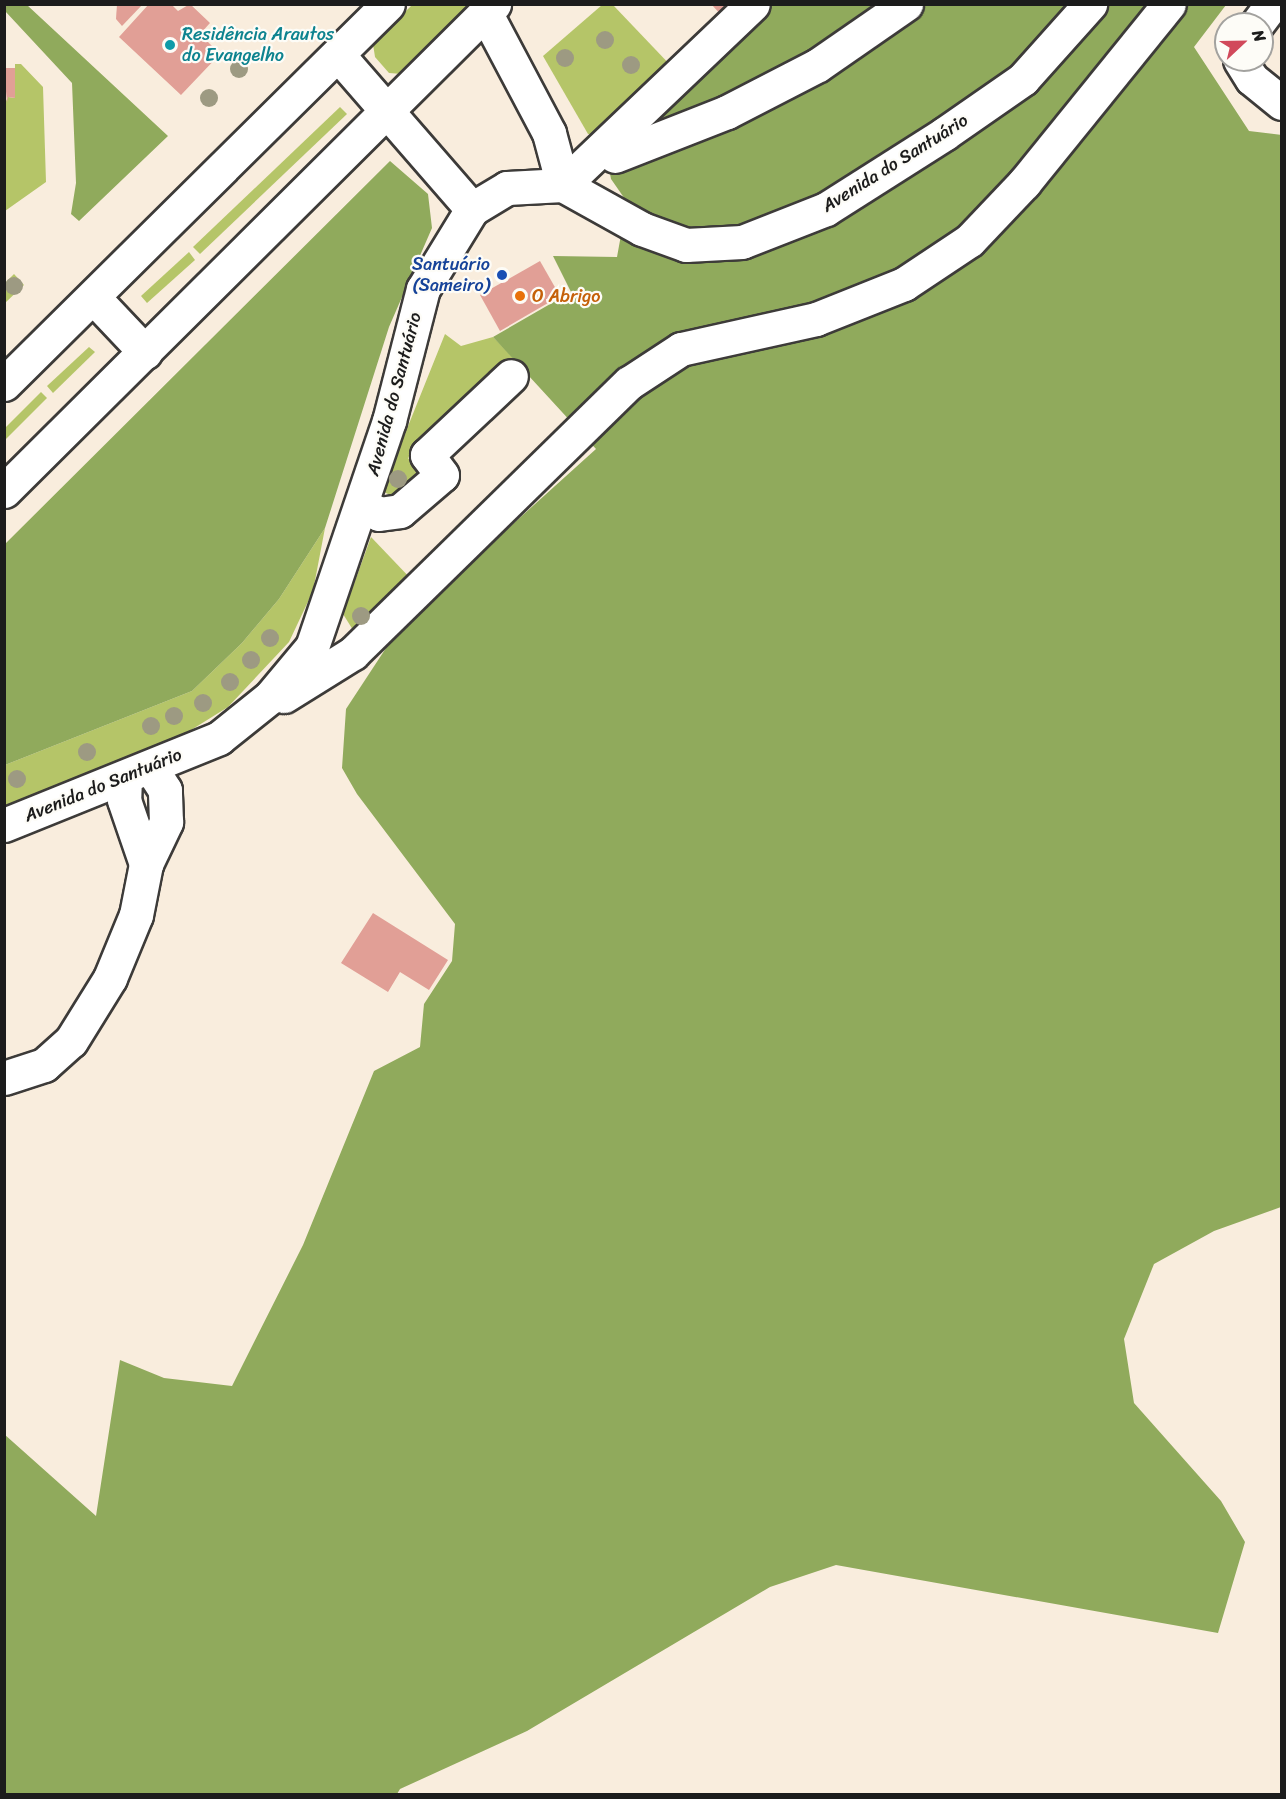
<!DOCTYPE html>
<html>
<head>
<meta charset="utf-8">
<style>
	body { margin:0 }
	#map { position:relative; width:1286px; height:1799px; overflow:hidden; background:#f9eddd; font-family:Sriracha,sans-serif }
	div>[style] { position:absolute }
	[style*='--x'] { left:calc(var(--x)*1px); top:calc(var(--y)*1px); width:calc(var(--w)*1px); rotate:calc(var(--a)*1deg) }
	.green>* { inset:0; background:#b5c568 }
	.forest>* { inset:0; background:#90aa5c }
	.building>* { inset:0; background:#e19f96 }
	.roads { filter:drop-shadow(2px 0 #3d3b39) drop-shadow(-2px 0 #3d3b39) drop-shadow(0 2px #3d3b39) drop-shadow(0 -2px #3d3b39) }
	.minor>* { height:33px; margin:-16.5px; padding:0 16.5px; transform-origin:16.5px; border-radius:16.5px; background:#fff }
	.trees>* { width:18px; height:18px; margin:-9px; border-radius:50%; background:#9d9a82 }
	.dots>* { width:16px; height:16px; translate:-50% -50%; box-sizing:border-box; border:3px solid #fdfcf7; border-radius:50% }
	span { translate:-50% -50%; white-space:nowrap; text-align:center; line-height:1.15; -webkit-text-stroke:4.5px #fdfcf7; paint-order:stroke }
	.culture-label { font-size:18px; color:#0d838f }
	.left { translate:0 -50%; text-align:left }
	.street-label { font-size:18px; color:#1c1c1c }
	.transit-label { font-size:18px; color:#164399 }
	.right { translate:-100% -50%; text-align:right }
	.food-label { font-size:18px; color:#c56008 }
	.frame { position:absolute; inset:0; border:6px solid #1c1c1c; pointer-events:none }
	.north { position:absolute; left:1214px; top:12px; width:60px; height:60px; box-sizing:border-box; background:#fdfcf7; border:2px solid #a3a29f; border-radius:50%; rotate:68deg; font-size:16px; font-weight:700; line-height:24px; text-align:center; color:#1c1c1c }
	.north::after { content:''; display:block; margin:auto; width:21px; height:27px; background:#d1495b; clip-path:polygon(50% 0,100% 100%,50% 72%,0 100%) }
</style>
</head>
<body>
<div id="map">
	<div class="green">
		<i style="clip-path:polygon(412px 5px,471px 5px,402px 74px,389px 73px,375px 57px,373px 44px)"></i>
		<i style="clip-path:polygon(602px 5px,613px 5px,674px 69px,605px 136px,588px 134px,543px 56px)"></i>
		<i style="clip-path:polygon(15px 64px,21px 64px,43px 87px,46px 182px,5px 211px,5px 103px,8px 97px,15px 98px)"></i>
		<i style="clip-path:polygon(340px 107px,347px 114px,200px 254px,193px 247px)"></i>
		<i style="clip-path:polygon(189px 252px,195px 260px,147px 303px,141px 296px)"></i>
		<i style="clip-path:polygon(14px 274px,24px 285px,5px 303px,5px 283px)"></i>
		<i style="clip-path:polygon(445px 334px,461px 346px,493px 337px,513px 358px,408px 458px,422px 475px,394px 497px,382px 491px)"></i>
		<i style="clip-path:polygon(89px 347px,95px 352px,53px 393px,47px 386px)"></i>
		<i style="clip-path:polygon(41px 392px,47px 398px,5px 440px,5px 428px)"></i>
		<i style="clip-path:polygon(325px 528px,313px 591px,289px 642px,228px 707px,175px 740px,5px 806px,5px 765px,192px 691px,242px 643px,279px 599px)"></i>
		<i style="clip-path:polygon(371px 537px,413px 581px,353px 630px,343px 614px)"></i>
	</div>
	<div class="forest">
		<i style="clip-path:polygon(4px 5px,27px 5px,168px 136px,79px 221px,71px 214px,76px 183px,72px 83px,5px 11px)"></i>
		<i style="clip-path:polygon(771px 5px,1226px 5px,1194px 47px,1249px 131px,1282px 135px,1281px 1207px,1214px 1231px,1154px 1264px,1124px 1339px,1134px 1403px,1221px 1501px,1245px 1542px,1218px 1633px,836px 1565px,770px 1587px,527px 1731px,400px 1789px,397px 1794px,5px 1794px,4px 1434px,96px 1516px,120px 1360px,164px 1378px,232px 1386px,303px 1245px,374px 1071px,420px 1047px,424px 1004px,452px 961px,455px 924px,357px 794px,342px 768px,346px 709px,388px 645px,432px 597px,596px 449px,493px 337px,571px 292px,553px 256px,617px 257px,627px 202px,611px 179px,607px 158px)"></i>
		<i style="clip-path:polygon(390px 161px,428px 194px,432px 228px,389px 327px,325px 528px,279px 599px,242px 643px,192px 691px,5px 765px,5px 544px)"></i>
	</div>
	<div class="building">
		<i style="clip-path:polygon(117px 4px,143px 4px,122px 26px,116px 19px)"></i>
		<i style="clip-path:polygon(149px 4px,171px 4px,178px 11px,190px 4px,210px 23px,200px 34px,220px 54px,181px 95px,119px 37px)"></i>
		<i style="clip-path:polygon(711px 4px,738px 4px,724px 18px)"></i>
		<i style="clip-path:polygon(4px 68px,15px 68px,15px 98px,8px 97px,7px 103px)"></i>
		<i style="clip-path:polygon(540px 261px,560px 296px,500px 331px,480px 295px)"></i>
		<i style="clip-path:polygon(373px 913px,448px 960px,429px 990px,400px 972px,388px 992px,341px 963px)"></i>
	</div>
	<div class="roads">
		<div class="minor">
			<i style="--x:486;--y:14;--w:135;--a:62.1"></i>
			<i style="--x:549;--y:133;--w:54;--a:74.9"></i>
			<i style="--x:1257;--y:24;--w:25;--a:-53"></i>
			<i style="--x:339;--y:56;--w:203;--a:49"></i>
			<i style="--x:1240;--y:60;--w:22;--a:58"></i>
			<i style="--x:1252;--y:79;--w:38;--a:39"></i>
			<i style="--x:615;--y:156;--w:120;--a:-21.4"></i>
			<i style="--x:727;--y:112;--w:102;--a:-27.3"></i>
			<i style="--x:818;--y:65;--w:107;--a:-34.7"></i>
			<i style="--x:563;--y:185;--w:262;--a:-43.6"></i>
			<i style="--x:93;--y:297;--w:76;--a:46.6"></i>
			<i style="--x:4;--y:384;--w:540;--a:-44.7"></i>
			<i style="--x:4;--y:491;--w:691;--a:-44.82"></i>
			<i style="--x:363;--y:505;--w:18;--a:29"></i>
			<i style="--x:379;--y:514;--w:21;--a:-8"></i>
			<i style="--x:400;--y:511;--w:55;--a:-40.6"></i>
			<i style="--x:442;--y:475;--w:25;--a:-127"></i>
			<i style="--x:427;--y:455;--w:115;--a:-43.2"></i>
			<i style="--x:284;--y:696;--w:81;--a:-31.9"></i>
			<i style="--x:353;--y:653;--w:386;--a:-44.4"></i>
			<i style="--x:629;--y:383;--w:62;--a:-33.2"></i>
			<i style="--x:681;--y:349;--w:138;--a:-12.5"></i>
			<i style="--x:816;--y:319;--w:95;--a:-21.7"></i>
			<i style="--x:904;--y:284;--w:79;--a:-33.7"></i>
			<i style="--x:970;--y:240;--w:79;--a:-46.5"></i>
			<i style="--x:1024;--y:183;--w:230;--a:-51"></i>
			<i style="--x:125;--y:777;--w:23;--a:92"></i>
			<i style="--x:124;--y:800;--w:68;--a:71"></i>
			<i style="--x:4;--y:825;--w:232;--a:-22"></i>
			<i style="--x:219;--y:738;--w:65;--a:-38.8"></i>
			<i style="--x:270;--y:697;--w:65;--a:-50"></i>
			<i style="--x:312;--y:647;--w:239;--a:-71.2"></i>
			<i style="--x:389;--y:421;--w:136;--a:-75.6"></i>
			<i style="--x:423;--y:289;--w:94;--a:-58.5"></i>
			<i style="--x:472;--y:209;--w:41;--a:-31"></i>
			<i style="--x:507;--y:188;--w:56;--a:-3.1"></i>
			<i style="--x:563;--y:185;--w:90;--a:29.1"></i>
			<i style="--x:642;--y:229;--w:47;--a:20"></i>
			<i style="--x:686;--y:245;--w:56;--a:-3.1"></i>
			<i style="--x:742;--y:242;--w:90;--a:-21.4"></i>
			<i style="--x:826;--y:209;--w:140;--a:-32.4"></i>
			<i style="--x:944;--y:134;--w:96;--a:-34.8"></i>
			<i style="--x:1023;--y:79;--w:101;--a:-48.2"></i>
			<i style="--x:4;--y:1078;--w:42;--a:-18"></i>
			<i style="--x:44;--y:1065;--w:36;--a:-42"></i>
			<i style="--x:71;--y:1041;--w:74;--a:-58.2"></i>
			<i style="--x:110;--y:978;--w:68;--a:-67.6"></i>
			<i style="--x:136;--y:915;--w:52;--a:-78.9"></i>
			<i style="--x:146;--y:864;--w:47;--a:-64.5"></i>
			<i style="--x:166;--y:822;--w:32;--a:-92"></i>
			<i style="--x:165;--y:790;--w:27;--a:-123"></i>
		</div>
	</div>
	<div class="trees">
		<i style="left:605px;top:40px"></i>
		<i style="left:565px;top:58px"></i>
		<i style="left:631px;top:65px"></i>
		<i style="left:239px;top:69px"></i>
		<i style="left:209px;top:98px"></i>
		<i style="left:14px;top:286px"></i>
		<i style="left:398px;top:479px"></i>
		<i style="left:361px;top:616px"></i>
		<i style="left:270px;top:638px"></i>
		<i style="left:251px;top:660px"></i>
		<i style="left:230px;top:682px"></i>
		<i style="left:203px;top:703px"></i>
		<i style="left:174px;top:716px"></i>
		<i style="left:151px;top:726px"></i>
		<i style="left:87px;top:752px"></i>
		<i style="left:17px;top:779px"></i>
	</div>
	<div class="dots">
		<i style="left:170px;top:45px;background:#0f9aa8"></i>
		<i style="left:502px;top:275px;background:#1a4fb4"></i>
		<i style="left:520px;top:296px;background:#e8710a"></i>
	</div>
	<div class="culture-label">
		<span class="left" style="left:182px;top:45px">Residência Arautos<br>do Evangelho</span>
	</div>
	<div class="street-label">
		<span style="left:895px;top:163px;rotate:-32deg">Avenida do Santuário</span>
		<span style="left:394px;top:394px;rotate:-75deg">Avenida do Santuário</span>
		<span style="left:103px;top:785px;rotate:-22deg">Avenida do Santuário</span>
	</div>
	<div class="transit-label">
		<span class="right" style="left:490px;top:275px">Santuário<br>(Sameiro)</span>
	</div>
	<div class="food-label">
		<span class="left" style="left:532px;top:296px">O Abrigo</span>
	</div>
	<div class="frame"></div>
	<div class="north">N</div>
</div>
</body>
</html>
